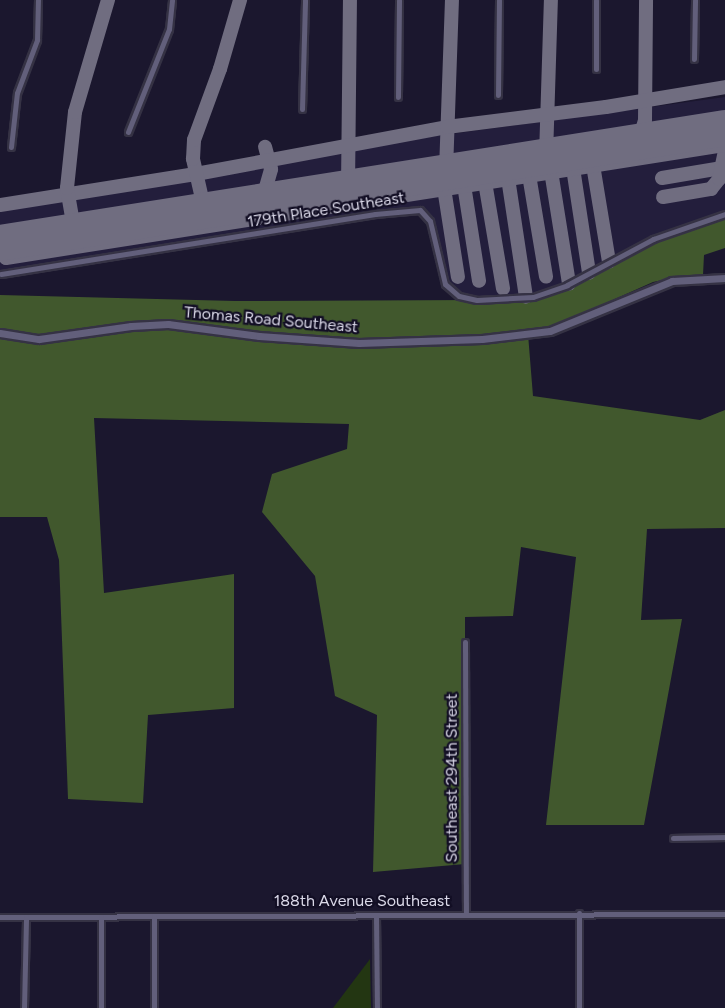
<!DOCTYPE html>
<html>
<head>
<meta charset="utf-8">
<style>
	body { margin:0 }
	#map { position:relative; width:725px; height:1008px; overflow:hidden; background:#1b172e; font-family:Figtree,sans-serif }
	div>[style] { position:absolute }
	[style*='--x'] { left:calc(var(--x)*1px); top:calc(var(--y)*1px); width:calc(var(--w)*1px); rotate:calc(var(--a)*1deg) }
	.built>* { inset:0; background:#231e3c }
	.green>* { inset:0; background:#233612 }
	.forest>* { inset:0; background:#41582d }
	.taxiway>* { height:14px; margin:-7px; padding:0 7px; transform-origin:7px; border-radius:7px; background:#706d80 }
	.runway>* { height:36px; margin:-18px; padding:0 18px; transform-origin:18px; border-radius:18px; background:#706d80 }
	.roads { filter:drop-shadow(2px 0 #353244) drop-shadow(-2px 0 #353244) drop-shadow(0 2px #353244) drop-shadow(0 -2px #353244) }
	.minor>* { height:5px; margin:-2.5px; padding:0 2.5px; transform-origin:2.5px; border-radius:2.5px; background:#625f7b }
	.tertiary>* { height:7px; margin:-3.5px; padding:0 3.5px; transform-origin:3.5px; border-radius:3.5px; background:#625f7b }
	span { translate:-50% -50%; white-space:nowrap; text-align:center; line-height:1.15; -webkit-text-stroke:4.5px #120e24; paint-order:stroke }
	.street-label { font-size:16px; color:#dad8e8 }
</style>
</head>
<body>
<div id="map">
	<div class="built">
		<i style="clip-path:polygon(725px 97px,725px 214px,569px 284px,533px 297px,477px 300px,459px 296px,445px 284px,430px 222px,420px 210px,375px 214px,0 276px,0 209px,436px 136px)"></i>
	</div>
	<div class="green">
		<i style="clip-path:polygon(370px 959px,371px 1008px,333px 1008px)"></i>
	</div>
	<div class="forest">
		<i style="clip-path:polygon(725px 214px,725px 248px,704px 255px,703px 275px,682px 276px,653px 282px,550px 328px,528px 334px,533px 396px,700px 420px,725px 410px,725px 528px,647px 529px,641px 620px,682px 619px,644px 825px,546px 825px,576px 557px,521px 547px,513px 616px,465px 617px,465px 864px,373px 872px,377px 715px,335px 696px,315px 576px,262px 512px,272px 474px,347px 449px,349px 424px,94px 418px,104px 593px,234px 574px,234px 708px,148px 715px,143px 803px,68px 799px,59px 560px,47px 517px,0 517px,0 295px,235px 301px,477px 300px,533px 297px,569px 284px,653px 239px)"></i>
	</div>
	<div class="taxiway">
		<i style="--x:639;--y:141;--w:22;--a:-74"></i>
		<i style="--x:645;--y:120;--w:120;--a:-89.5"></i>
		<i style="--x:606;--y:146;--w:16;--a:83"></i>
		<i style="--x:546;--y:156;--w:156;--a:-88.2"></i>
		<i style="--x:593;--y:165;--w:98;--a:80.6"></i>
		<i style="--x:573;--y:168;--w:106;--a:81.3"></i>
		<i style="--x:446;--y:171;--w:171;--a:-88"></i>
		<i style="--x:551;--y:171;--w:114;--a:80.9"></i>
		<i style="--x:529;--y:175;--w:103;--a:80.5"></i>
		<i style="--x:401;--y:178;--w:28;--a:27"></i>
		<i style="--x:508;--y:178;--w:120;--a:81.4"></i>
		<i style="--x:662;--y:178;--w:61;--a:-9.5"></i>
		<i style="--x:485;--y:182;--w:108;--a:80.4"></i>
		<i style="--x:464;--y:185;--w:97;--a:81.1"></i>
		<i style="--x:348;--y:187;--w:187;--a:-89.4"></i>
		<i style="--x:444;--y:188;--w:90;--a:81.1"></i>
		<i style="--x:663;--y:197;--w:49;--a:-9.5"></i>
		<i style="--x:711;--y:189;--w:13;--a:-51"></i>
		<i style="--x:719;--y:179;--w:30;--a:-78"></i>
		<i style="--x:262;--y:201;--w:33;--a:-74"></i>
		<i style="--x:271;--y:169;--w:23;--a:-105"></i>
		<i style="--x:0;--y:205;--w:198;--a:-9"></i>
		<i style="--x:196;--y:174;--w:255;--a:-10.6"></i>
		<i style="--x:447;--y:127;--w:160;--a:-7.2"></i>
		<i style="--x:606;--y:107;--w:121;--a:-9.5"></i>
		<i style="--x:208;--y:225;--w:68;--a:-102.8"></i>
		<i style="--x:193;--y:159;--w:19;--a:-87"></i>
		<i style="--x:194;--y:140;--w:76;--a:-69.9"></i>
		<i style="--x:220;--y:69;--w:72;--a:-73.8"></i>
		<i style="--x:3;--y:242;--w:16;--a:79"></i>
		<i style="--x:6;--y:258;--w:728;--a:-8.93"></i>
		<i style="--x:77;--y:246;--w:59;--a:-99.8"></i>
		<i style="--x:67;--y:188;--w:76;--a:-84"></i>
		<i style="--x:75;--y:112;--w:117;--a:-73.6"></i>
	</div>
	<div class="runway">
		<i style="--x:0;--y:243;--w:734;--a:-9.01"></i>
	</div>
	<div class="roads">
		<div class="minor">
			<i style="--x:596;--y:0;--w:69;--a:90"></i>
			<i style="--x:694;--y:59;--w:59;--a:-89"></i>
			<i style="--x:498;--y:95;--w:95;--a:-89.4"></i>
			<i style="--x:398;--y:97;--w:97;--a:-89.4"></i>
			<i style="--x:302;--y:109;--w:109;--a:-88.4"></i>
			<i style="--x:128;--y:132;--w:111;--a:-68.3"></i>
			<i style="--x:169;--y:29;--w:29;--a:-84"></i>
			<i style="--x:11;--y:147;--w:54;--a:-83.7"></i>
			<i style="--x:17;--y:93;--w:57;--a:-69.3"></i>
			<i style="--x:37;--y:40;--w:40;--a:-88.6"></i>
			<i style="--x:1;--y:274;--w:379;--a:-9.1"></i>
			<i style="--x:375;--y:214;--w:45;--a:-5.1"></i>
			<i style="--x:420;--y:210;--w:15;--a:48"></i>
			<i style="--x:430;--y:221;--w:65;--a:76.6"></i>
			<i style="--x:445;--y:284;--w:18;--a:41"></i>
			<i style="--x:459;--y:296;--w:18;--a:13"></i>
			<i style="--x:477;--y:300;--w:56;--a:-3.1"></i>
			<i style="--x:533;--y:297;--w:36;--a:-19"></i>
			<i style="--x:567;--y:285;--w:98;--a:-28.1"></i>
			<i style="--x:653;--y:239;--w:76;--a:-19.1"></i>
			<i style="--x:465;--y:642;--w:272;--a:89.8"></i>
			<i style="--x:673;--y:838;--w:52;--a:-1.1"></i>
			<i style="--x:376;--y:915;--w:93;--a:89.4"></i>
			<i style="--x:0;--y:917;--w:725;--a:-0.24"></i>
			<i style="--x:24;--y:1008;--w:91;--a:-88.7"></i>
			<i style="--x:101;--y:1008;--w:91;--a:-90"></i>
			<i style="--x:154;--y:1008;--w:92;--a:-90"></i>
			<i style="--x:579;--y:1008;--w:95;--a:-90"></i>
		</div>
		<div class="tertiary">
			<i style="--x:0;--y:333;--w:39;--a:9"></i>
			<i style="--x:39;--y:339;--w:93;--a:-8"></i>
			<i style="--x:131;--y:326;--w:37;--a:-3"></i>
			<i style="--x:168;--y:324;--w:92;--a:7.5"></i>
			<i style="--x:259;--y:336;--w:100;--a:4"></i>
			<i style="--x:359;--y:343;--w:123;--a:-1.9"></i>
			<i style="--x:482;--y:339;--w:68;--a:-6.7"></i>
			<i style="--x:550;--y:331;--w:132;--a:-22.3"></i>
			<i style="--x:672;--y:281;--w:53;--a:-3.2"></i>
		</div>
	</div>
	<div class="street-label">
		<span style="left:326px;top:210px;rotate:-9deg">179th Place Southeast</span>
		<span style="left:271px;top:320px;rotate:5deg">Thomas Road Southeast</span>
		<span style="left:452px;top:778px;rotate:-90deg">Southeast 294th Street</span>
		<span style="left:362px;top:901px">188th Avenue Southeast</span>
	</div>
</div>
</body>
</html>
